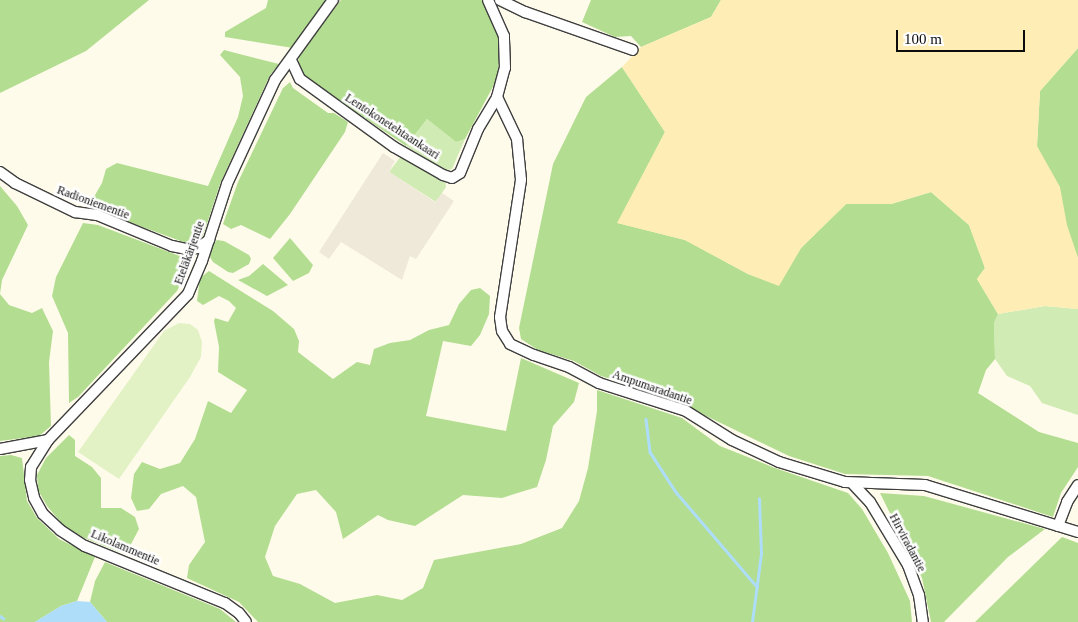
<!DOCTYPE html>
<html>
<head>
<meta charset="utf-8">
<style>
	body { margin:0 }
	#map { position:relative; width:1078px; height:622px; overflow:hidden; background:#fffbeb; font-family:Georgia,serif }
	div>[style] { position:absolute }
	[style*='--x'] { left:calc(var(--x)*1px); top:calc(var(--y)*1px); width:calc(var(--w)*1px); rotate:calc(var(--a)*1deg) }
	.green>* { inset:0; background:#d0ebb3 }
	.forest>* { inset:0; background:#b3dd91 }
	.sand>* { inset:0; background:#feedb4 }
	.pitch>* { inset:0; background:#e2f2c5 }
	.plaza>* { inset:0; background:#efe9da }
	.water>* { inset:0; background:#adddf9 }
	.stream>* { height:2.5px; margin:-1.25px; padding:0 1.25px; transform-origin:1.25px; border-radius:1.25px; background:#adddf9 }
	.roads { filter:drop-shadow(1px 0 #3f3f3f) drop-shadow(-1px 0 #3f3f3f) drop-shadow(0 1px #3f3f3f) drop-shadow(0 -1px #3f3f3f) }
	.minor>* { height:10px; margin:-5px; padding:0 5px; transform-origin:5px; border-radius:5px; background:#fff }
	span { translate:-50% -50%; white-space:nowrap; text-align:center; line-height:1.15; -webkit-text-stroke:5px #fff; paint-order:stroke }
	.street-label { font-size:12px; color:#0c0c0c }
	.scale { position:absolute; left:896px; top:30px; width:129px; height:22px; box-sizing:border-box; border:2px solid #0c0c0c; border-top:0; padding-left:6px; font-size:15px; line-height:18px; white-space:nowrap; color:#0c0c0c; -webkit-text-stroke:4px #fff; paint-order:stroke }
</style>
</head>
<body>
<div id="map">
	<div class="green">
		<i style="clip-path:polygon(427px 119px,456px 142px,465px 139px,452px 169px,445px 170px,406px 146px)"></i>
		<i style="clip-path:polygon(401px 156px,445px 180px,446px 187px,436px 202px,389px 172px)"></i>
		<i style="clip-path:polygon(1045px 306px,1078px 309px,1078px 415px,1042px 403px,1030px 386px,1007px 376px,995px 359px,994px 323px,998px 314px)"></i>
	</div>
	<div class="forest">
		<i style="clip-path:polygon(0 0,149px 0,86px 51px,0 93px)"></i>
		<i style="clip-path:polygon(268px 0,327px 0,293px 48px,225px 37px,225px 32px,266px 8px)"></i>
		<i style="clip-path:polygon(341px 0,482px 0,498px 33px,500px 57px,496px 81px,465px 139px,456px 142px,427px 119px,406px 146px,305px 77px,298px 63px,299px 56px)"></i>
		<i style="clip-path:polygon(591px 0,721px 0,711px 17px,641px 47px,631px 36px,615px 37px,582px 22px)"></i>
		<i style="clip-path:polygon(1078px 48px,1078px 258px,1037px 146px,1040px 91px)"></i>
		<i style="clip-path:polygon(224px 50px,279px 64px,270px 75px,220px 184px,203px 236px,186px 243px,88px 207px,102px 183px,106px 169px,117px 163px,208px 186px,238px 117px,243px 96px,240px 77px,220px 55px)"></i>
		<i style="clip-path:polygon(622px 67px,665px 132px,618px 223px,685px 240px,748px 274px,779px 285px,801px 248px,846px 204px,891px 204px,931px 192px,969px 225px,985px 268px,977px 279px,998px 314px,994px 323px,995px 359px,986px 370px,978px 393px,1039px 432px,1078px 443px,1078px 467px,1061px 493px,1053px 517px,928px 476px,845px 474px,789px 456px,663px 395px,601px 376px,574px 361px,538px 350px,521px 339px,519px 328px,553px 164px,586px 97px)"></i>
		<i style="clip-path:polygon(290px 82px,293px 88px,328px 113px,334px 113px,348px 122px,345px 132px,290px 214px,270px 239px,241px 225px,231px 229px,223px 224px,238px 182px,283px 88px)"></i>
		<i style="clip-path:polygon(0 186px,17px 206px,28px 225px,2px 280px,0 294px,9px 305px,32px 313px,42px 308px,53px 331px,49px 362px,51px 426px,39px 436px,0 441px)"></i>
		<i style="clip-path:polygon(83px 223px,98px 225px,185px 258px,188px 269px,177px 291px,78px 397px,69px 403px,68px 333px,52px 296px,56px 277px)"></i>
		<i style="clip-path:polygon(290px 238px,313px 265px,309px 273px,293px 281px,273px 258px)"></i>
		<i style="clip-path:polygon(217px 240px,224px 241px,249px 255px,251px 259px,249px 264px,233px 273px,228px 272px,213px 262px,210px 257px,212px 246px)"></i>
		<i style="clip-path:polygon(263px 264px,288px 285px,267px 296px,238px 280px,249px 276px)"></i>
		<i style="clip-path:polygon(209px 271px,273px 311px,294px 329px,299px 341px,298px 352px,333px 379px,357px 362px,370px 365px,374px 349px,390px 343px,410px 340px,429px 330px,449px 325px,459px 304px,471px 290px,480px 288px,490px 296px,489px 314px,480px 335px,471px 346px,443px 341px,426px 416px,506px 431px,521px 358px,579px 383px,574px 402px,553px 426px,546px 460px,537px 487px,502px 498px,463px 495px,415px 526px,388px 520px,378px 515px,343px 539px,336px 512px,316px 490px,297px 494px,275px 526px,265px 557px,273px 576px,300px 584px,335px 603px,377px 595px,402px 600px,423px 588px,434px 560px,521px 544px,562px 528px,579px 501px,588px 468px,597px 411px,597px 390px,682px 418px,720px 446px,775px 468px,848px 493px,862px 509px,888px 553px,910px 601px,912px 622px,258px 622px,239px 602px,187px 578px,189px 565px,205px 542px,196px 497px,183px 486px,161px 494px,149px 509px,137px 511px,131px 498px,134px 474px,142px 462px,160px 469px,180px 463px,195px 439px,208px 401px,231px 413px,247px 390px,218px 372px,219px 347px,214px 321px,215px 318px,228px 322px,236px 308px,229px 301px,219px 296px,203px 305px,197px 301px,200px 278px)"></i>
		<i style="clip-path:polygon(69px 435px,75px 440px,75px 456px,92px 467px,101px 478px,101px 508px,121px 508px,135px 517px,139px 529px,130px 546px,119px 552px,82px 537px,63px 525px,47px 506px,38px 490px,37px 475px,46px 458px)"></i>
		<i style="clip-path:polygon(11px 455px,22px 458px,27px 501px,37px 518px,59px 539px,95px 557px,77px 601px,61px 606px,35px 622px,0 622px,0 456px)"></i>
		<i style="clip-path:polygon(880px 493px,924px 496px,1045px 529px,1008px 557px,944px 622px,931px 622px,922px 578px)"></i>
		<i style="clip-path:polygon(1062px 537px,1078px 543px,1078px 622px,975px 622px)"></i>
		<i style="clip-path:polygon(105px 562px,220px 609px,236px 622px,107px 622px,90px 602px,95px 581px)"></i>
	</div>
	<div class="sand">
		<i style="clip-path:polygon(721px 0,1078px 0,1078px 48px,1040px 91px,1037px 146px,1060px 187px,1067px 225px,1078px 258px,1078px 309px,1045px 306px,998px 314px,977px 279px,985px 268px,969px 225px,931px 192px,891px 204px,846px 204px,801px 248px,779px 286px,748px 274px,685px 240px,617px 223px,665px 132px,622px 67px,641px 47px,711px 17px)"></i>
	</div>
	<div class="pitch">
		<i style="clip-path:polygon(179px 323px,190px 324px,198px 330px,202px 342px,201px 357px,190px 377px,119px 479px,78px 452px,164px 331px)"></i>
	</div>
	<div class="plaza">
		<i style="clip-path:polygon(383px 153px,395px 161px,389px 172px,435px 202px,442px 193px,454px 201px,416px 259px,410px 256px,402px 280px,341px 242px,329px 259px,319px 252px)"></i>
	</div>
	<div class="water">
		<i style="clip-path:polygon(77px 601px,90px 602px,107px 622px,35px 622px,61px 606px)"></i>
	</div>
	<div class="stream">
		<i style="--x:646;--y:419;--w:33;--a:83"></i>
		<i style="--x:650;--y:452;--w:48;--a:57"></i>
		<i style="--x:676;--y:492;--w:125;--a:49.5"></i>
		<i style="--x:0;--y:616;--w:4;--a:34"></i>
		<i style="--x:752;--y:622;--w:69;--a:-82.5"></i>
		<i style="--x:761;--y:554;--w:55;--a:-92.1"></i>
	</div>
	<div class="roads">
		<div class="minor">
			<i style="--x:500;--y:0;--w:28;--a:26"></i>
			<i style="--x:525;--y:12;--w:114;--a:19.4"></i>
			<i style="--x:291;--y:60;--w:21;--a:65"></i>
			<i style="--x:300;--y:79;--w:116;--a:35.9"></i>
			<i style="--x:394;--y:147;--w:56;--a:29.7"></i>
			<i style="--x:443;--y:175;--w:9;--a:18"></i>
			<i style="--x:452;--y:178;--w:9;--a:-32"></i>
			<i style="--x:460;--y:173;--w:48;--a:-67.8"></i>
			<i style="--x:478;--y:129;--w:37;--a:-59"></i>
			<i style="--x:497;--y:97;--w:30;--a:-75"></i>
			<i style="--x:505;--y:68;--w:32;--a:-92"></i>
			<i style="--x:504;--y:36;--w:39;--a:-114"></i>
			<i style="--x:497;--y:97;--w:47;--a:64.5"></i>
			<i style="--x:517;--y:139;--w:41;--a:84.4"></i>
			<i style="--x:521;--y:180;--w:139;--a:98.7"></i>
			<i style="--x:500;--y:317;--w:14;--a:82"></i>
			<i style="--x:502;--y:331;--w:15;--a:58"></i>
			<i style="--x:510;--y:344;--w:26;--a:25"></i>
			<i style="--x:534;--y:355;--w:37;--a:19"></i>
			<i style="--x:569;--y:367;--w:34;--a:28"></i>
			<i style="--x:599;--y:383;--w:91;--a:17.8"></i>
			<i style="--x:686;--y:411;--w:54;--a:32.2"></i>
			<i style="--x:732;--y:440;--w:52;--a:25.1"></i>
			<i style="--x:779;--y:462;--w:69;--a:16.9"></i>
			<i style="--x:845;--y:482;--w:80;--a:2.1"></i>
			<i style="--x:925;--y:485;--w:160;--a:17.1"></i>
			<i style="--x:0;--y:172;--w:19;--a:36"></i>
			<i style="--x:15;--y:183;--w:67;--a:25.8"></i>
			<i style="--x:75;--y:212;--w:22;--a:8"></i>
			<i style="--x:97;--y:215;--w:81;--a:22.5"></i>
			<i style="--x:172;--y:246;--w:14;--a:12"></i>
			<i style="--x:186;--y:249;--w:12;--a:-5"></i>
			<i style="--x:198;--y:248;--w:14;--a:-36"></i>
			<i style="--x:48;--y:440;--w:32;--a:122"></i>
			<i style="--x:31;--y:467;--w:13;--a:94"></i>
			<i style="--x:30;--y:480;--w:18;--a:77"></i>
			<i style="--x:34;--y:498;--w:18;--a:61"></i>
			<i style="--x:43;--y:514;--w:23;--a:43"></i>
			<i style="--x:60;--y:530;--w:30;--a:33"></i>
			<i style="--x:85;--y:546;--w:151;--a:22.2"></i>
			<i style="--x:225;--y:603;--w:17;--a:36"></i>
			<i style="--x:239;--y:613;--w:11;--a:52"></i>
			<i style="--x:0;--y:449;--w:49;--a:-10.6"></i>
			<i style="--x:48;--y:440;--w:202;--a:-46.2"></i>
			<i style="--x:188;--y:294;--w:36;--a:-67"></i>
			<i style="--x:202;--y:261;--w:81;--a:-72"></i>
			<i style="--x:227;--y:184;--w:115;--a:-65.2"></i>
			<i style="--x:275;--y:80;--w:99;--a:-54.1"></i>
			<i style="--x:853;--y:484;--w:25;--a:47"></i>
			<i style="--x:870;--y:502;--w:74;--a:58.9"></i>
			<i style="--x:908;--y:565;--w:32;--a:70"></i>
			<i style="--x:919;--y:595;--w:27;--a:82"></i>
			<i style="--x:1058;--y:526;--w:26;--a:-69"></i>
			<i style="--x:1067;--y:502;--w:20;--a:-57"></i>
		</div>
	</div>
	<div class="street-label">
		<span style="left:392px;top:127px;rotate:33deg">Lentokonetehtaankaari</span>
		<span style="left:93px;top:203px;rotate:20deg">Radioniementie</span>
		<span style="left:190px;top:253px;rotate:-70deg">Eteläkärjentie</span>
		<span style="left:652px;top:388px;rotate:19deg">Ampumaradantie</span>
		<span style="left:907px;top:543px;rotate:62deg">Hirviradantie</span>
		<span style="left:125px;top:548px;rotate:23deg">Likolammentie</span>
	</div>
	<div class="scale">100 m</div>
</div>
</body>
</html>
